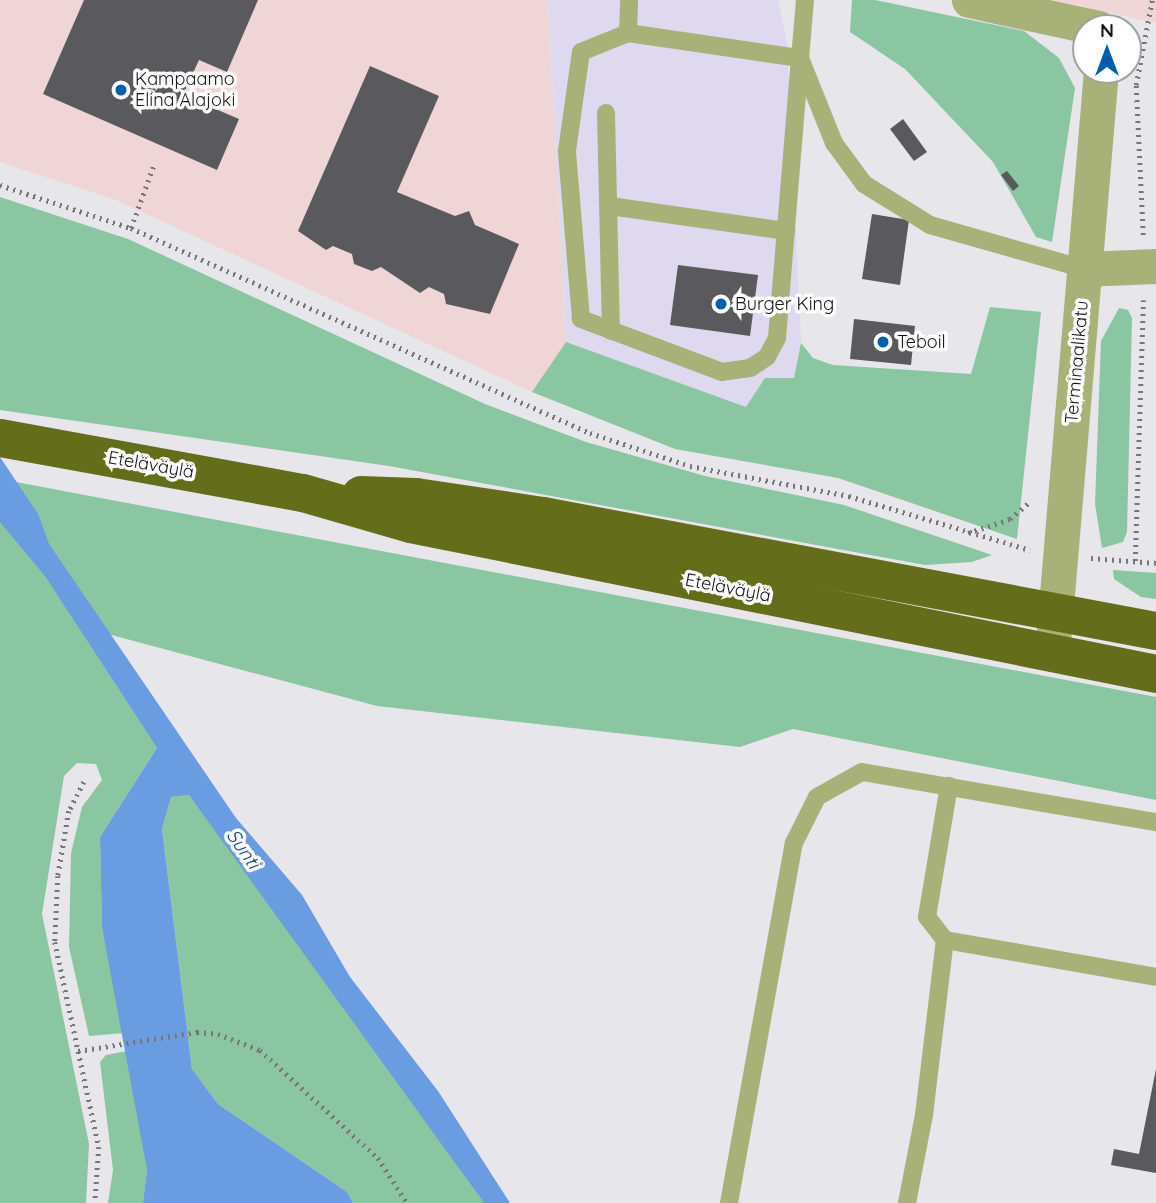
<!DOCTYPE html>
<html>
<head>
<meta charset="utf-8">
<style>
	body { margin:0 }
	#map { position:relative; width:1156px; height:1203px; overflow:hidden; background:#e6e6eb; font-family:Quicksand,sans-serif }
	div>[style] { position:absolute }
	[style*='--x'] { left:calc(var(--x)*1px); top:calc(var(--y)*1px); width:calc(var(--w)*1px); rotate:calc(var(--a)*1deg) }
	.commercial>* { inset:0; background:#ded9ef }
	.industrial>* { inset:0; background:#f0d5d6 }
	.green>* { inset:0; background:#89c6a1 }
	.water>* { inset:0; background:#699ce1 }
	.building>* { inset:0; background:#5a5a5e }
	.path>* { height:4.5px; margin-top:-2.25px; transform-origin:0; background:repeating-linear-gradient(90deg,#767679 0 2px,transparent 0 7px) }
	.lane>* { height:18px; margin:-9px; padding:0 9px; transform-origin:9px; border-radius:9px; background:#a8b278 }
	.street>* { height:35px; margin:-17.5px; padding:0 17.5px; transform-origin:17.5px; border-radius:17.5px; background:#a8b278 }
	.highway>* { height:38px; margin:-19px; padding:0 19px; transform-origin:19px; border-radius:19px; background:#646e1a }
	.dots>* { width:19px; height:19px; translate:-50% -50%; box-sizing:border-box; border:4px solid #fff; border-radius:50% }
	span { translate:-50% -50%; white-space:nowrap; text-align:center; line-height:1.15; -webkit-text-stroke:7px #fff; paint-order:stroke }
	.poi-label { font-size:18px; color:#151516 }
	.left { translate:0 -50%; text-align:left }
	.street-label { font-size:18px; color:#151516 }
	.water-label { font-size:19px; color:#154685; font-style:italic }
	.north { position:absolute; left:1072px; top:14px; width:70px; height:70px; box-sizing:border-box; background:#fff; border:2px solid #a1a1a2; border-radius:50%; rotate:0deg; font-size:19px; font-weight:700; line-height:28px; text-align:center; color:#151516 }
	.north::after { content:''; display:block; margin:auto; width:24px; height:32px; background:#005fac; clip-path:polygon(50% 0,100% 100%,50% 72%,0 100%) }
</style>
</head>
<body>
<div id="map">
	<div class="commercial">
		<i style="clip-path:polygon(548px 0,778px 0,787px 43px,801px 343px,794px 379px,765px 378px,747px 408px,566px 342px)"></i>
	</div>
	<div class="industrial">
		<i style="clip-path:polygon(0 0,548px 0,566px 342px,532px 392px,116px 200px,0 162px)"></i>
		<i style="clip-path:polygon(1052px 0,1156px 0,1156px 23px)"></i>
	</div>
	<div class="green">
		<i style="clip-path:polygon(852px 0,875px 0,1024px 31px,1059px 58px,1075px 88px,1052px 242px,1036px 237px,993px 162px,905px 69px,850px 32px)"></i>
		<i style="clip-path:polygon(0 197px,128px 239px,485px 404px,586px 442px,705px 476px,844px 505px,992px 555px,972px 562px,925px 565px,389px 466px,0 410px)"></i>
		<i style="clip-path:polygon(990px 307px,1041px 312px,1017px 539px,838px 478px,675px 449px,532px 392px,566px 342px,746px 407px,765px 378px,794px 378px,801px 343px,813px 358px,833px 365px,971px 374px)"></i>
		<i style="clip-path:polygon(1119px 308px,1128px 310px,1132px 318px,1127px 532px,1123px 542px,1102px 548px,1095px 504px,1101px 341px)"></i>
		<i style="clip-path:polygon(0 479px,1156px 697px,1156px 800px,793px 729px,740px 747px,377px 706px,78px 626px,157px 748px,100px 837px,102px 927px,124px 1033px,89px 1036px,69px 947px,71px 853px,82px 807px,102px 780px,96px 764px,77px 763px,64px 776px,42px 914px,89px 1144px,86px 1203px,0 1203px)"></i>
		<i style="clip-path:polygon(1113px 570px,1156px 573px,1156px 599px,1141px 597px,1114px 579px)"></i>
		<i style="clip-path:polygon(189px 795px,203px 809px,484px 1203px,353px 1203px,347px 1192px,218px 1104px,192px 1069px,162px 829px,171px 797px)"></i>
		<i style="clip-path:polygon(127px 1051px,147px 1170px,143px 1203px,108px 1203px,113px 1170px,100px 1062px,106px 1055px)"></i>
	</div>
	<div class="water">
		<i style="clip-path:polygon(0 457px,38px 514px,49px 544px,236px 818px,302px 895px,350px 977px,438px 1091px,510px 1203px,484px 1203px,189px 795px,171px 797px,162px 829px,192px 1069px,218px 1104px,347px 1192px,353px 1203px,143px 1203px,147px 1170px,102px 927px,100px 837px,157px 748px,45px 576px,0 522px)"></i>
	</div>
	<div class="building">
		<i style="clip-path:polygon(84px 0,258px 0,227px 72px,199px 60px,183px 95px,239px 119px,217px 170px,43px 94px)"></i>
		<i style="clip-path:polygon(370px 66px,439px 96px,397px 192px,455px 216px,469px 211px,475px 225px,519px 244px,490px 314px,446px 304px,444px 294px,429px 287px,420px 293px,381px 267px,372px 271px,354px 264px,352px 254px,333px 246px,326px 250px,298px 231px)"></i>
		<i style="clip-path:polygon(903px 119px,927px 152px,914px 161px,890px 129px)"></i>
		<i style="clip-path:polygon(1007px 171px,1019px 186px,1013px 191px,1001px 175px)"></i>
		<i style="clip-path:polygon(872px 214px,909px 220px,900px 285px,862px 279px)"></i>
		<i style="clip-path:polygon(678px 265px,758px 275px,750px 336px,670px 325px)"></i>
		<i style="clip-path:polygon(854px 319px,915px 326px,911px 365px,850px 359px)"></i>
		<i style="clip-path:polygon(1156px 1069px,1156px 1173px,1111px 1165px,1114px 1149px,1139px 1154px)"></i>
	</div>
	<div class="path">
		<i style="--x:0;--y:185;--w:138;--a:18.2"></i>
		<i style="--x:131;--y:228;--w:503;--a:24.07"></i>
		<i style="--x:590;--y:433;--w:105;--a:18.3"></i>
		<i style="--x:690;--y:466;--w:162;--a:10.7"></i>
		<i style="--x:849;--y:496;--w:189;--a:16.6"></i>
		<i style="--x:131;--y:228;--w:68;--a:-70.2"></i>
		<i style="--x:1143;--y:235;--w:150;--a:-92.7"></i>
		<i style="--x:1136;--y:85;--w:86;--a:-79.3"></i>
		<i style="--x:968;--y:533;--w:44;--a:-18.4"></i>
		<i style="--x:1010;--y:519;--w:28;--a:-41"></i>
		<i style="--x:1091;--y:558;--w:65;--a:4.4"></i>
		<i style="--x:1135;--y:561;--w:261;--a:-88.2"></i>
		<i style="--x:84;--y:782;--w:33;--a:117"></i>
		<i style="--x:69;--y:811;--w:66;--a:99.6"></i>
		<i style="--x:58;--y:876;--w:66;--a:92.6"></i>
		<i style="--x:55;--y:942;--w:210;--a:77.9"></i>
		<i style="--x:99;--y:1147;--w:56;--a:94.1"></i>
		<i style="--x:78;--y:1051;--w:121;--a:-9.1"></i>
		<i style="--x:197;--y:1032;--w:21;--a:5"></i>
		<i style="--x:218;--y:1034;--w:45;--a:20.9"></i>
		<i style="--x:260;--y:1050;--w:160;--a:42.5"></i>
		<i style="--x:378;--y:1158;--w:54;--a:57.2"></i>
	</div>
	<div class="lane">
		<i style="--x:805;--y:0;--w:58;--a:94.9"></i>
		<i style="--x:800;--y:58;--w:92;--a:68.2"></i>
		<i style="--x:834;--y:143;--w:51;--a:53.8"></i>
		<i style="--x:864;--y:184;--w:78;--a:31.8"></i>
		<i style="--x:930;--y:225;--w:160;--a:15.9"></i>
		<i style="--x:628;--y:33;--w:174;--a:8.3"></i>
		<i style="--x:800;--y:58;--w:281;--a:94.7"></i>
		<i style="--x:777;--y:338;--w:21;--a:118"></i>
		<i style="--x:767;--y:357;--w:20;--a:147"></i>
		<i style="--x:750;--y:368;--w:28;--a:172"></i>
		<i style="--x:722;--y:372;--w:151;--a:-159.4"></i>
		<i style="--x:581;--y:319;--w:169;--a:-94.8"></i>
		<i style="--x:567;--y:151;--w:100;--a:-82"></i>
		<i style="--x:581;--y:52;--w:51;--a:-22"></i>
		<i style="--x:628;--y:33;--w:33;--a:-88"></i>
		<i style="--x:606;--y:113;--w:218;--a:88.7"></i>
		<i style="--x:610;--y:206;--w:178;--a:8.1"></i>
		<i style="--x:945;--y:940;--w:214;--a:9.9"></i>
		<i style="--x:729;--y:1203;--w:366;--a:-79.8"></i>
		<i style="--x:794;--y:843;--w:51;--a:-63.4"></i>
		<i style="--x:817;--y:797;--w:51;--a:-29.1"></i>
		<i style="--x:862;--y:772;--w:298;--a:9.7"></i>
		<i style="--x:907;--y:1203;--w:90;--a:-79.1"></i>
		<i style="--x:924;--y:1115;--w:176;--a:-83.2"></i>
		<i style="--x:945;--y:940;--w:29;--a:-128"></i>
		<i style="--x:927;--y:917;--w:133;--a:-80.5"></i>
	</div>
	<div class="street">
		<i style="--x:969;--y:0;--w:133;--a:12.2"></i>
		<i style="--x:1084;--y:269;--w:72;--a:-2.4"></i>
		<i style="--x:1052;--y:654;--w:586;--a:-85.2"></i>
	</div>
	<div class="highway">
		<i style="--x:0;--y:438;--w:308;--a:10.3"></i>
		<i style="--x:303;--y:493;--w:112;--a:16"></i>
		<i style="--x:411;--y:524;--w:760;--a:11.38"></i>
		<i style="--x:361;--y:495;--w:55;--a:2.1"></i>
		<i style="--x:416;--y:497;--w:128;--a:8.5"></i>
		<i style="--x:543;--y:516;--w:624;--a:10.63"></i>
	</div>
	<div class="dots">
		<i style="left:121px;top:90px;background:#005fac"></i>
		<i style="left:721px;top:304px;background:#005fac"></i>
		<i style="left:883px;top:342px;background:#005fac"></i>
	</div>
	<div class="poi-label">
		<span class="left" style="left:135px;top:90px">Kampaamo<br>Elina Alajoki</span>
		<span class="left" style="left:735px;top:304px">Burger King</span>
		<span class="left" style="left:897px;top:342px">Teboil</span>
	</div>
	<div class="street-label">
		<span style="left:1077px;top:362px;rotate:-85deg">Terminaalikatu</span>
		<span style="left:151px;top:465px;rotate:10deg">Eteläväylä</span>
		<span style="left:728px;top:588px;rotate:11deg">Eteläväylä</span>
	</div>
	<div class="water-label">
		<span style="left:243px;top:849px;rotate:55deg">Sunti</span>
	</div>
	<div class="north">N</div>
</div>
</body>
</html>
